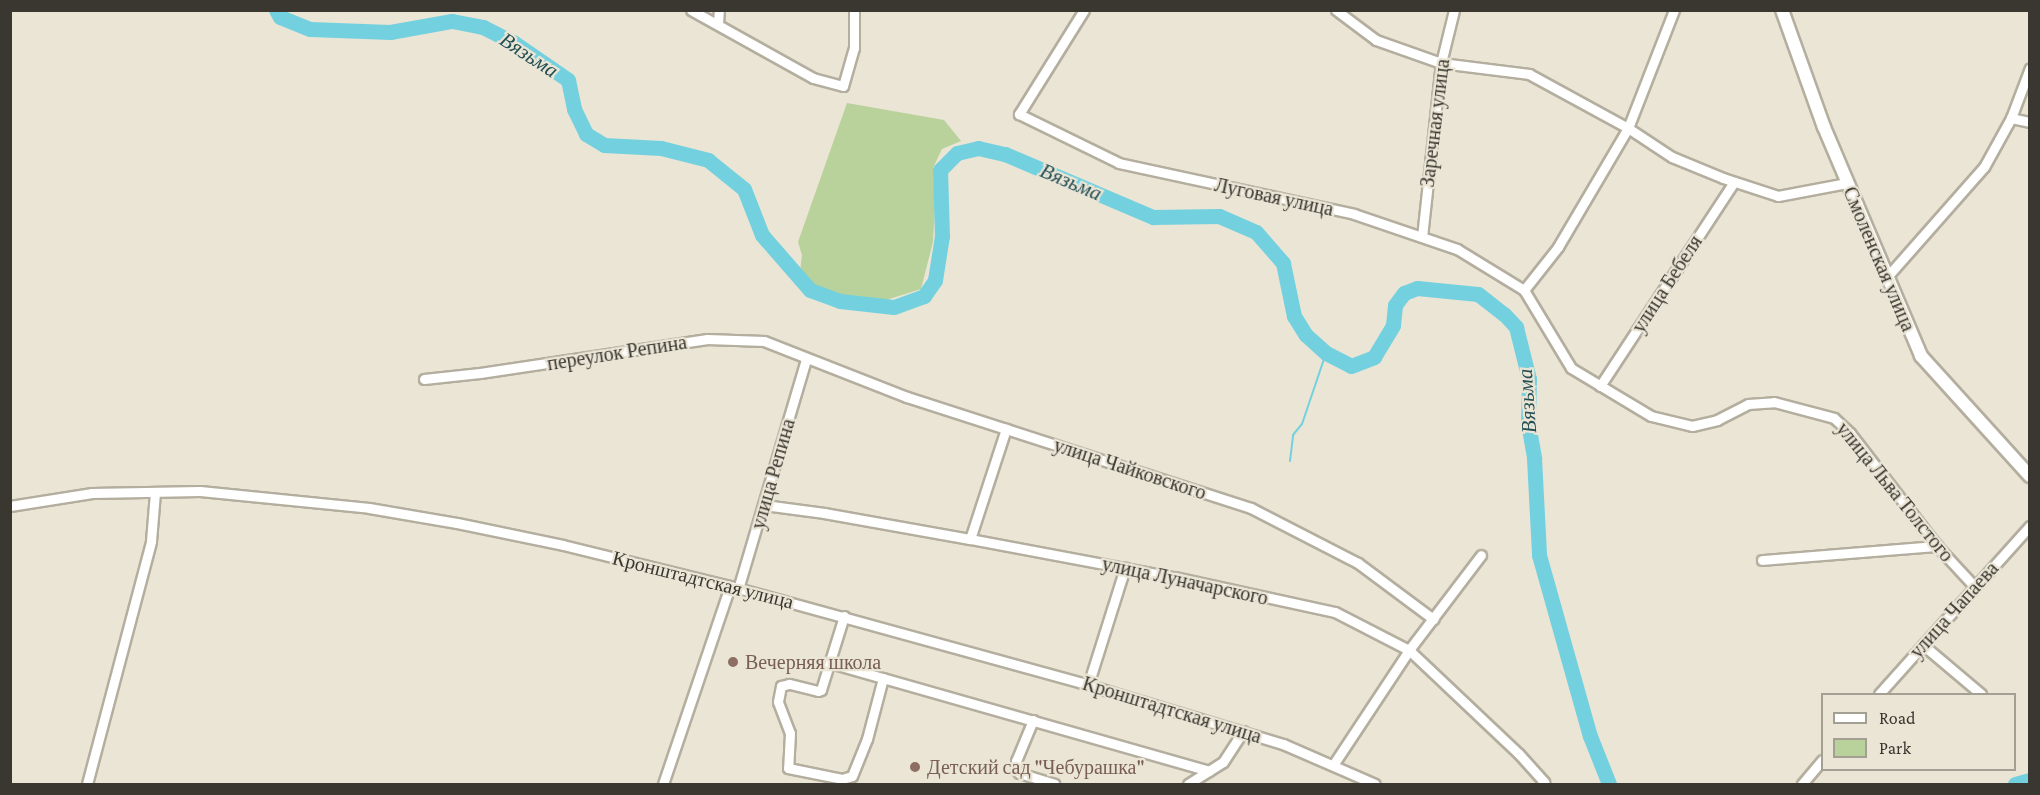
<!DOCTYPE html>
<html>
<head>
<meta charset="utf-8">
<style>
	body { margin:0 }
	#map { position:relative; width:2040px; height:795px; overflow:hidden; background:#eae5d5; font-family:"Crimson Pro",serif }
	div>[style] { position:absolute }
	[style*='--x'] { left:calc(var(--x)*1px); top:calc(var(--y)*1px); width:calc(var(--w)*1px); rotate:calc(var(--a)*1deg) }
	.green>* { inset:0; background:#b9d19a }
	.stream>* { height:2px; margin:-1px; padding:0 1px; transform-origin:1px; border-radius:1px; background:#73d1df }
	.river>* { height:15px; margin:-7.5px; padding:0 7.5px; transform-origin:7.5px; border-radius:7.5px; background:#73d1df }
	.roads { filter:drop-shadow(2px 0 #b4ae9f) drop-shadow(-2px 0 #b4ae9f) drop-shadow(0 2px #b4ae9f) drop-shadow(0 -2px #b4ae9f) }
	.minor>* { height:9px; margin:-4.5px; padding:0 4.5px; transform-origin:4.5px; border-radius:4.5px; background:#fff }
	.major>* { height:12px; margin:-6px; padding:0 6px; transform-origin:6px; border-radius:6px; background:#fff }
	.dots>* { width:16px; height:16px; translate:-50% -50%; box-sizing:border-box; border:3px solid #eae5d5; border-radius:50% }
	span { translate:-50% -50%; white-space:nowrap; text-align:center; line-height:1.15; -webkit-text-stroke:4.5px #eae5d5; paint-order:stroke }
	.street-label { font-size:20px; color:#3a3731 }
	.education-label { font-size:20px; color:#785e54 }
	.left { translate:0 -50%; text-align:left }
	.water-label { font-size:21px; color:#255056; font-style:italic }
	.frame { position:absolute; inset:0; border:12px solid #3a3731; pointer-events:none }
	.legend { position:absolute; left:1821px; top:693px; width:195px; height:78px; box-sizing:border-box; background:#eae5d5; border:2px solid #a49f93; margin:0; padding:8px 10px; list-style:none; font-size:18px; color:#3a3731 }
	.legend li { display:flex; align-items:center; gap:12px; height:30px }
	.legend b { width:30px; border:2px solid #a49f93 }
</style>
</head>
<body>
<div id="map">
	<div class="green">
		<i style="clip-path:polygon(847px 103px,944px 120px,961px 141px,942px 149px,933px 168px,935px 205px,933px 242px,921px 289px,883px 301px,862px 301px,828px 292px,809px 283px,800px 272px,802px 255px,798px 242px)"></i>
	</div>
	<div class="stream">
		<i style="--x:1290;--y:461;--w:26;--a:-83"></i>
		<i style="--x:1293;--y:435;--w:14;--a:-51"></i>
		<i style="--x:1302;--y:424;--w:75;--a:-71.3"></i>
	</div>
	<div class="river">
		<i style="--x:276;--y:10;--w:8;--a:60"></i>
		<i style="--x:280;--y:17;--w:32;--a:22"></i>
		<i style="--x:310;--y:29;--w:80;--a:2.1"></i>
		<i style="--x:390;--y:32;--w:63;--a:-10.1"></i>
		<i style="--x:452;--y:21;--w:32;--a:11"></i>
		<i style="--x:483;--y:27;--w:34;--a:27"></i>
		<i style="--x:513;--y:42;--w:67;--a:34.6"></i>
		<i style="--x:568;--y:80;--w:30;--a:78"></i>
		<i style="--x:574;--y:109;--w:28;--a:64"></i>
		<i style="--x:586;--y:134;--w:21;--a:31"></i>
		<i style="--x:604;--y:145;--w:57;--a:3"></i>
		<i style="--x:661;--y:148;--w:49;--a:14.3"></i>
		<i style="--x:708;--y:160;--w:46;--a:38.9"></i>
		<i style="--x:744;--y:189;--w:49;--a:68.6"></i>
		<i style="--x:762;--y:235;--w:73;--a:48.9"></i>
		<i style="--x:810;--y:290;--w:32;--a:20"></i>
		<i style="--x:840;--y:301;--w:54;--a:6.3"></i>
		<i style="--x:894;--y:307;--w:32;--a:-20"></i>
		<i style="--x:924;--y:296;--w:19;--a:-55"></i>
		<i style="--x:935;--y:280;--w:45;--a:-81"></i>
		<i style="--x:942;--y:236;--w:66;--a:-91.7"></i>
		<i style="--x:940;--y:170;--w:24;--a:-45"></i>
		<i style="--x:957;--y:153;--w:22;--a:-13"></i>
		<i style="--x:978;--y:148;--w:28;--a:13"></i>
		<i style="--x:1005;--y:154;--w:161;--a:23.1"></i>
		<i style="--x:1153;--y:217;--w:66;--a:-0.9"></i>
		<i style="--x:1219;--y:216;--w:40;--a:23.4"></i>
		<i style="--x:1256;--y:232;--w:41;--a:48.9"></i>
		<i style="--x:1283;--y:263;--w:54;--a:78.3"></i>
		<i style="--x:1294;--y:316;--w:22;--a:58"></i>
		<i style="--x:1306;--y:335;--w:27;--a:42"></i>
		<i style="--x:1326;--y:353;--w:28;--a:27"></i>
		<i style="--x:1351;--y:366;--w:25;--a:-21"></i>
		<i style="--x:1374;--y:357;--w:37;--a:-59"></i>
		<i style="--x:1393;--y:325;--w:20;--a:-84"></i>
		<i style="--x:1395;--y:305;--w:15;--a:-53"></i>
		<i style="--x:1404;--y:293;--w:14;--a:-21"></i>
		<i style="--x:1417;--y:288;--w:61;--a:5.6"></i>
		<i style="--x:1478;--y:294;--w:33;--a:38"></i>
		<i style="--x:1504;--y:314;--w:18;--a:47"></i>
		<i style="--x:1516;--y:327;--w:54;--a:76"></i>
		<i style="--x:1529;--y:379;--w:44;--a:91.3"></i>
		<i style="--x:1528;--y:423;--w:36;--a:80"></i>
		<i style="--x:1534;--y:458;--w:97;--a:87"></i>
		<i style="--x:1539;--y:555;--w:188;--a:74.3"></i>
		<i style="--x:1590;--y:736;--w:52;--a:68.4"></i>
		<i style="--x:2015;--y:784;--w:16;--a:-15"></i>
	</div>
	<div class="roads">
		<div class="minor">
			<i style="--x:691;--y:10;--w:140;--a:29.1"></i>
			<i style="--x:813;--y:78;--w:31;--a:15"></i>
			<i style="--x:843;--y:86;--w:40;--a:-74"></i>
			<i style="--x:854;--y:48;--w:38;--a:-90"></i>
			<i style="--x:1084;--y:10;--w:123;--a:122"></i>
			<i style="--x:1019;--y:114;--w:111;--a:26.1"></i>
			<i style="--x:1119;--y:163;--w:240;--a:12.2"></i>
			<i style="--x:1354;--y:214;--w:109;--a:18.8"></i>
			<i style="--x:1457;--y:249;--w:79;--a:31.5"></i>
			<i style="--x:1336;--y:10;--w:50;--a:36.9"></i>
			<i style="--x:1376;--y:40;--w:69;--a:19.5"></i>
			<i style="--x:1441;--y:63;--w:89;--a:7.1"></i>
			<i style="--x:1529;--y:74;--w:113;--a:28.6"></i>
			<i style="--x:1628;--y:128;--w:53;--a:33.4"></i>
			<i style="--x:1672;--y:157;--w:55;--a:22.4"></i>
			<i style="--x:1723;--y:178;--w:58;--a:18.1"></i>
			<i style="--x:1778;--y:196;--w:70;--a:-10.7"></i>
			<i style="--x:1674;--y:10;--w:127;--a:111.3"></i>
			<i style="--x:1628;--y:128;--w:138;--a:120.5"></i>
			<i style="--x:1558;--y:247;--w:55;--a:128.3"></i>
			<i style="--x:1524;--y:290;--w:91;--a:58.9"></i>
			<i style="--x:1571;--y:368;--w:93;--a:31"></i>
			<i style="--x:1651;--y:416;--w:42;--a:13.7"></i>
			<i style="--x:1692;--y:426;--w:26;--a:-13"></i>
			<i style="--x:1717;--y:420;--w:35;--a:-27"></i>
			<i style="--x:1748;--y:404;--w:26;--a:-4"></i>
			<i style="--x:1774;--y:402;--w:62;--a:14.9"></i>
			<i style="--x:1834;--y:418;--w:22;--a:43"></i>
			<i style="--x:1850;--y:433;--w:143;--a:52.4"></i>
			<i style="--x:1937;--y:546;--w:56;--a:47.2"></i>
			<i style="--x:718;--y:23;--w:13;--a:-86"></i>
			<i style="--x:2011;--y:118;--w:19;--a:12"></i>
			<i style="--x:1422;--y:237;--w:175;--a:-83.8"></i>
			<i style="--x:1441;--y:63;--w:55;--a:-76.2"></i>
			<i style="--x:1886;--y:278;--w:148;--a:-48.6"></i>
			<i style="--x:1984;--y:167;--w:56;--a:-61.1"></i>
			<i style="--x:2011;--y:118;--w:53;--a:-69.2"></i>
			<i style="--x:424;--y:379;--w:56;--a:-6.1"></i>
			<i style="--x:480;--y:373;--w:230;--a:-8.5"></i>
			<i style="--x:707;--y:339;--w:57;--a:2"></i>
			<i style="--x:764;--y:341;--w:154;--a:21.4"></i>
			<i style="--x:907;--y:397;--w:361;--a:17.9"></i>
			<i style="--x:1251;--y:508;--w:120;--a:27.2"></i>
			<i style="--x:1358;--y:563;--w:94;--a:36.7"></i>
			<i style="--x:1600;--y:386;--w:244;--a:-56.7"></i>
			<i style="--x:764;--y:505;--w:61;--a:7.6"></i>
			<i style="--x:824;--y:513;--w:148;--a:10.1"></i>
			<i style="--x:970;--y:539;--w:208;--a:10.6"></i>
			<i style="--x:1174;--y:577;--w:165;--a:12.3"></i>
			<i style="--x:1335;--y:612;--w:83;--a:27.2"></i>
			<i style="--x:1409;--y:650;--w:151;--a:43.4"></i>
			<i style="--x:1519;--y:754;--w:38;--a:48"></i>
			<i style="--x:1544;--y:782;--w:3;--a:135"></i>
			<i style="--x:10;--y:506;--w:83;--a:-9"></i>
			<i style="--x:92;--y:493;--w:108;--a:-1.1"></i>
			<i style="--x:200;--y:491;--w:170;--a:5.7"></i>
			<i style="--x:369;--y:508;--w:89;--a:9.7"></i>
			<i style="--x:457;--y:523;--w:108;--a:11.7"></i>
			<i style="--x:563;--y:545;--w:172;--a:13.8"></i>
			<i style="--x:730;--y:586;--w:365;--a:15.4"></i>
			<i style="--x:1082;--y:683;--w:210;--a:16.9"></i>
			<i style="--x:1283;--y:744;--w:100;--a:23.5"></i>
			<i style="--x:970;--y:539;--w:116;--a:-71.9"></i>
			<i style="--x:1762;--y:560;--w:176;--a:-4.6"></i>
			<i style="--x:738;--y:589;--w:240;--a:-73.5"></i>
			<i style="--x:844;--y:616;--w:77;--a:107.3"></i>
			<i style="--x:821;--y:690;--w:3;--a:162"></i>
			<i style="--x:818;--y:691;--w:30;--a:-166"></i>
			<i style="--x:789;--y:684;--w:8;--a:166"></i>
			<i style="--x:781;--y:686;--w:16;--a:101"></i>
			<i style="--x:778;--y:702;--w:33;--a:69"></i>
			<i style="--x:790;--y:733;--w:35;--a:93"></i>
			<i style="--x:788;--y:768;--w:55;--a:11.5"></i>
			<i style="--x:842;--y:779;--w:10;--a:-17"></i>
			<i style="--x:852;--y:776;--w:40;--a:-68"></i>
			<i style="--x:867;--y:739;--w:63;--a:-75.3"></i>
			<i style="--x:1923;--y:645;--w:76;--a:40.2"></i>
			<i style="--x:830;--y:663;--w:394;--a:15.9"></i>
			<i style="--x:1088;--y:685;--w:123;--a:-72.5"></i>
			<i style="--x:1879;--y:694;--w:226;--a:-48.1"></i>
			<i style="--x:1033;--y:720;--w:44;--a:112.5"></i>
			<i style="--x:1016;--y:761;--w:8;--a:90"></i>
			<i style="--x:1016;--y:769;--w:5;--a:53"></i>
			<i style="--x:1019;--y:773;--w:37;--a:17"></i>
			<i style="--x:1333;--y:765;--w:138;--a:-56.5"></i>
			<i style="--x:1409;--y:650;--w:119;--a:-52.8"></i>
			<i style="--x:87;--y:784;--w:251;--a:-75.2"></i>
			<i style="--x:151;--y:541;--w:49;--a:-85.3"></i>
			<i style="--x:663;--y:784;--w:209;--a:-71.3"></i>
			<i style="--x:1188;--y:784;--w:41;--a:-32.2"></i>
			<i style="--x:1223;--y:762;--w:37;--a:-57"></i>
			<i style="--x:1802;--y:784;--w:31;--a:-50"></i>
		</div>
		<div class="major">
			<i style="--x:1782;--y:10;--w:124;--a:70.3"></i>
			<i style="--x:1824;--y:127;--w:249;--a:67"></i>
			<i style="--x:1921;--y:356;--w:162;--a:47.8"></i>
		</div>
	</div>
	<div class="dots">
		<i style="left:733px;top:662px;background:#8d6e63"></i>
		<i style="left:915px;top:767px;background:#8d6e63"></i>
	</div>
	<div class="street-label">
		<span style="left:1435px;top:123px;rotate:-83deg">Заречная улица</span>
		<span style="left:1274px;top:197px;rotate:12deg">Луговая улица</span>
		<span style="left:1879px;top:259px;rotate:67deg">Смоленская улица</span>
		<span style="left:1667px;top:284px;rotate:-57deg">улица Бебеля</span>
		<span style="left:617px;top:353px;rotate:-9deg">переулок Репина</span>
		<span style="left:1130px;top:469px;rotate:18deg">улица Чайковского</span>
		<span style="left:773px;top:474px;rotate:-74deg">улица Репина</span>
		<span style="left:1895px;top:492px;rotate:51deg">улица Льва Толстого</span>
		<span style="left:703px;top:580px;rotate:14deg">Кронштадтская улица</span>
		<span style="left:1185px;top:581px;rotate:12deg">улица Луначарского</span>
		<span style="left:1954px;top:610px;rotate:-48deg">улица Чапаева</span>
		<span style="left:1172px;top:710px;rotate:17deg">Кронштадтская улица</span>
	</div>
	<div class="education-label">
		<span class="left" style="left:745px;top:662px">Вечерняя школа</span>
		<span class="left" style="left:927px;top:767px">Детский сад "Чебурашка"</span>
	</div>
	<div class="water-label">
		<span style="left:529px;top:55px;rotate:33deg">Вязьма</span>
		<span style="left:1071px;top:182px;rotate:23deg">Вязьма</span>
		<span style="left:1527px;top:401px;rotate:-94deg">Вязьма</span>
	</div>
	<div class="frame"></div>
	<ul class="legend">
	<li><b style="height:8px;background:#fff"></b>Road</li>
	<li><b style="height:16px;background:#b9d19a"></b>Park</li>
	</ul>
</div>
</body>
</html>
